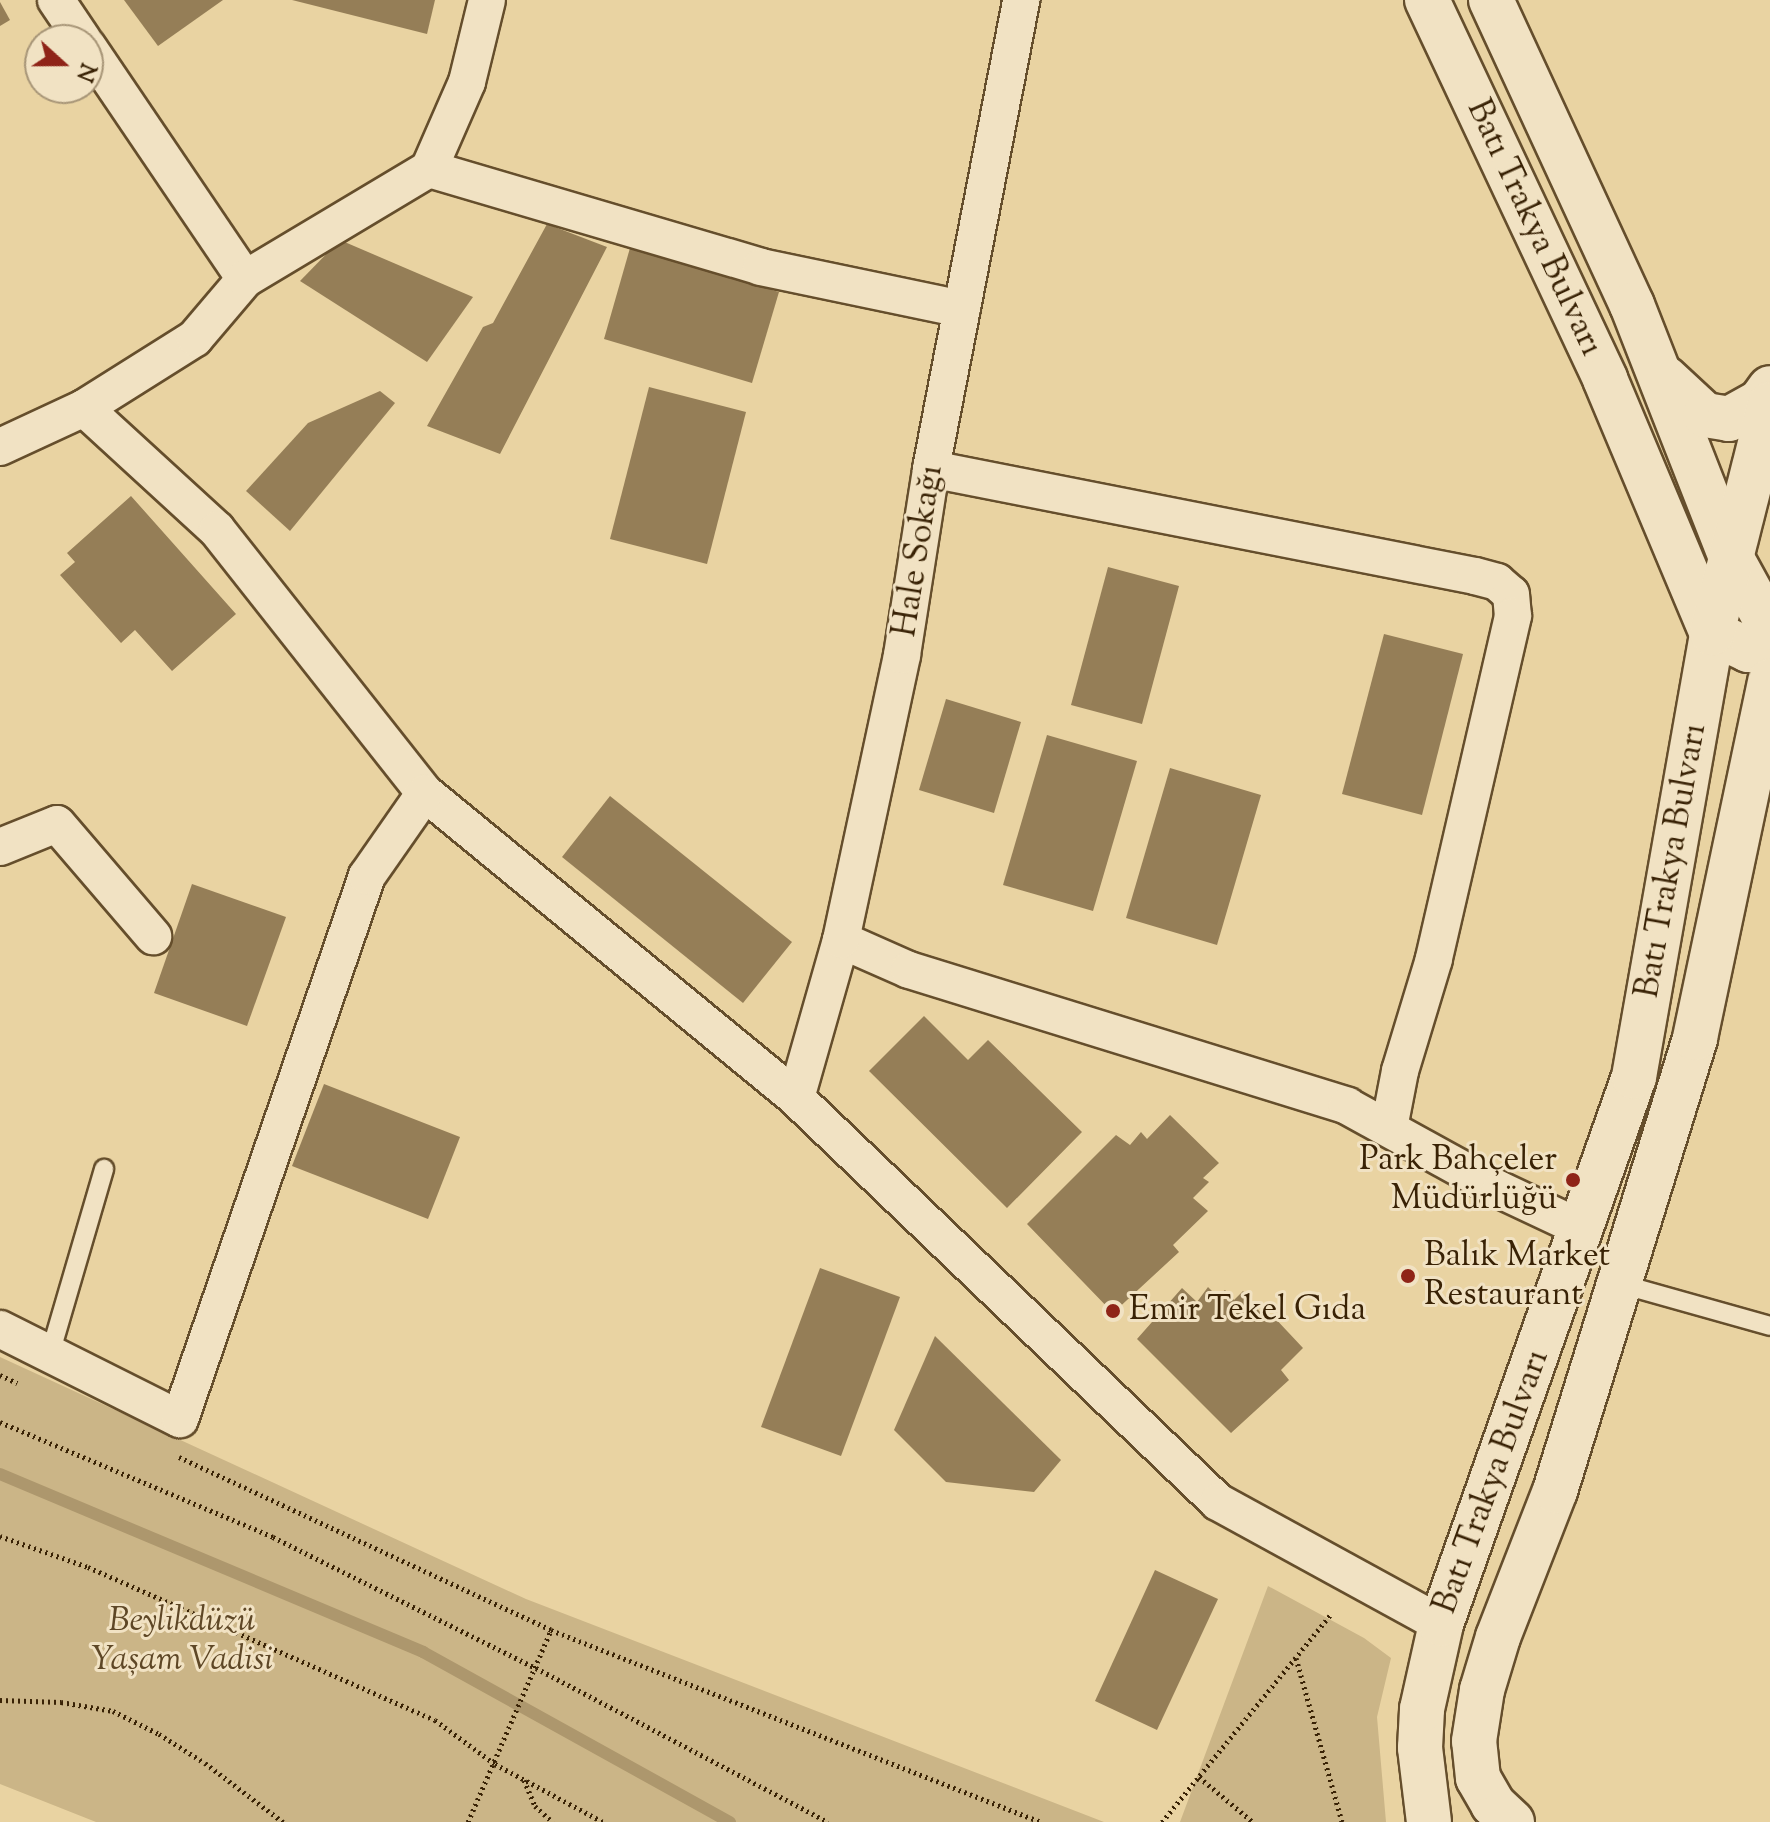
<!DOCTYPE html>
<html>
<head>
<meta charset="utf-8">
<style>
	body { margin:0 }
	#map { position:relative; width:1770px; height:1822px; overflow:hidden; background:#e9d3a2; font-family:"Sorts Mill Goudy",serif }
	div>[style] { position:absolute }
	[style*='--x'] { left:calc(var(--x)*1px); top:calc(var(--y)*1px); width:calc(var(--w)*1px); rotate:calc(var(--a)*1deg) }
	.green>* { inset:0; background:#cbb587 }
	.stream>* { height:12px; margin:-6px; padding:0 6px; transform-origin:6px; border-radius:6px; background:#ad976d }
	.building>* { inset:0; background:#957e57 }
	.path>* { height:5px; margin-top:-2.5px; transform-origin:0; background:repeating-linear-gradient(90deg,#392205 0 2px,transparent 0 6px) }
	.roads { filter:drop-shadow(2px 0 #654e2c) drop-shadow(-2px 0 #654e2c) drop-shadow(0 2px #654e2c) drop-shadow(0 -2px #654e2c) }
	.lane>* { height:18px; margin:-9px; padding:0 9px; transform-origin:9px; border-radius:9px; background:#f1e2c3 }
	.street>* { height:36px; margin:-18px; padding:0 18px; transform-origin:18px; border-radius:18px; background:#f1e2c3 }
	.secondary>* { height:44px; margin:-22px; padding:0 22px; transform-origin:22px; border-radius:22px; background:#f1e2c3 }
	.dots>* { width:22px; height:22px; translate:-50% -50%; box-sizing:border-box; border:4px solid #f1e2c3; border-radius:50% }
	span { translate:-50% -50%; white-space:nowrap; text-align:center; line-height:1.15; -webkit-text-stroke:6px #f1e2c3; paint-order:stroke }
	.street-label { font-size:34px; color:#392205 }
	.poi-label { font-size:34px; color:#392205 }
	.right { translate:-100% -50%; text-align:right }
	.left { translate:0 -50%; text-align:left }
	.park-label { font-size:34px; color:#5e4726; font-style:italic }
	.north { position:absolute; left:24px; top:24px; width:80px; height:80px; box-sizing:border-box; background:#f1e2c3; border:2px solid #a79577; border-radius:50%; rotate:111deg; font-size:22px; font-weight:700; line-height:32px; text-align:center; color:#392205 }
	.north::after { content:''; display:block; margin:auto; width:28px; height:36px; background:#8f2418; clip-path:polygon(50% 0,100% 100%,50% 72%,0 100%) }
</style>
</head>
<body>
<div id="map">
	<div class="green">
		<i style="clip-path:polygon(0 1357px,526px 1599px,1104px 1822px,96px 1822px,0 1784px)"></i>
		<i style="clip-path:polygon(1268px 1586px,1364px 1638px,1391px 1658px,1377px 1717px,1386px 1822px,1180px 1822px)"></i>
	</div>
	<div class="stream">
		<i style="--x:0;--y:1474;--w:459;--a:22.8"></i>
		<i style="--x:423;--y:1652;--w:351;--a:29"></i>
	</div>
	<div class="building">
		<i style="clip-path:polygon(124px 0,223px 0,158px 46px)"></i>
		<i style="clip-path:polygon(292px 0,435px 0,427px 34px)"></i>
		<i style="clip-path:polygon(0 2px,10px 20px,0 26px)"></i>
		<i style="clip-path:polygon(547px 224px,607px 247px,500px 454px,427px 426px,483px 327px,493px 323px)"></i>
		<i style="clip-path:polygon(340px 240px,473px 297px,427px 362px,300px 281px)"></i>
		<i style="clip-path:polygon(630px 248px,779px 292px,752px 383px,604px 339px)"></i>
		<i style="clip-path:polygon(649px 387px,746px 412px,707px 564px,610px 539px)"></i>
		<i style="clip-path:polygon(380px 391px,395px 403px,290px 531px,246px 491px,308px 423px)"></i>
		<i style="clip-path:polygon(131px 496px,236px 614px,172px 671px,135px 630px,121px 643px,60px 575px,75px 562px,67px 553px)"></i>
		<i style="clip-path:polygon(1108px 567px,1179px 586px,1142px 724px,1071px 705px)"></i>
		<i style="clip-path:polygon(1384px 634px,1463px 654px,1422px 815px,1342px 794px)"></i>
		<i style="clip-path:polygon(946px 699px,1021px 722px,994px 813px,919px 790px)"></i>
		<i style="clip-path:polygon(1047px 735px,1137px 761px,1093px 911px,1003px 885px)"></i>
		<i style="clip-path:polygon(1170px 768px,1261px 795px,1217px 945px,1126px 918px)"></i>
		<i style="clip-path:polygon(610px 796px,792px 942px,743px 1003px,562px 857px)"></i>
		<i style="clip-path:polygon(192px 884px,286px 917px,247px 1026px,154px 993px)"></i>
		<i style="clip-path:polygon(924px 1016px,968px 1060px,988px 1040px,1082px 1132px,1007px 1208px,869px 1071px)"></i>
		<i style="clip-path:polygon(324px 1084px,460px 1137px,428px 1219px,292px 1166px)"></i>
		<i style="clip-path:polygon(1170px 1115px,1219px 1163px,1203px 1178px,1209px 1182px,1193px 1198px,1208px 1211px,1173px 1245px,1179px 1252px,1113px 1313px,1027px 1224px,1116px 1135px,1130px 1145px,1141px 1132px,1147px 1139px)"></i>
		<i style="clip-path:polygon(820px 1268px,900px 1297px,841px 1456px,761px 1427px)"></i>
		<i style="clip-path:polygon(1208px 1287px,1217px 1296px,1225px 1290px,1234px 1300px,1243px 1291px,1268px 1322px,1272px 1315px,1303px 1348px,1281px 1370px,1289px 1380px,1231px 1433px,1137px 1339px,1182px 1288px,1197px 1302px)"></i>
		<i style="clip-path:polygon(935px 1336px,1061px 1460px,1034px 1492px,946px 1482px,894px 1430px)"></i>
		<i style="clip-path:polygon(1155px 1570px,1218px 1599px,1157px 1730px,1095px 1701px)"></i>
	</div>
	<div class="path">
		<i style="--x:0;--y:1375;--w:19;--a:25"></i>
		<i style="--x:0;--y:1422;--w:296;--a:22.8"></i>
		<i style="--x:273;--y:1537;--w:294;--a:26.5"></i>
		<i style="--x:536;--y:1668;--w:330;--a:27.8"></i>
		<i style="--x:179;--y:1457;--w:410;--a:24.9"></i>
		<i style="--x:551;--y:1630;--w:526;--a:21.4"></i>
		<i style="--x:0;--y:1536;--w:93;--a:19.4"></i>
		<i style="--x:88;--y:1567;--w:379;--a:23.8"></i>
		<i style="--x:435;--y:1720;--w:74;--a:36.3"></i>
		<i style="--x:495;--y:1764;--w:123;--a:28.2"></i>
		<i style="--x:1296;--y:1658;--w:170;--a:74.3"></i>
		<i style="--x:0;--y:1700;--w:61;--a:1.9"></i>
		<i style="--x:61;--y:1702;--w:53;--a:9.8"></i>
		<i style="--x:113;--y:1711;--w:51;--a:26.6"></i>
		<i style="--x:159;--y:1734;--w:54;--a:32.2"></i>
		<i style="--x:205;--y:1763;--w:98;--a:37.1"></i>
		<i style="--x:1199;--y:1777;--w:70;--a:39.8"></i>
		<i style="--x:524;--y:1780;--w:28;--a:67"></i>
		<i style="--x:535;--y:1806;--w:24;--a:42"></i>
		<i style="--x:468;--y:1822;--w:209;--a:-66.6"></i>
		<i style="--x:1162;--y:1822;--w:269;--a:-50.9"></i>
	</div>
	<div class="roads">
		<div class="lane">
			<i style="--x:1621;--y:1284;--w:155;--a:15.7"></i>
			<i style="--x:50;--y:1354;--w:193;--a:-73.7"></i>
		</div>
		<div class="street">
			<i style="--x:56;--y:0;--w:48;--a:56"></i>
			<i style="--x:88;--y:47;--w:280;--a:55.9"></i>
			<i style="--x:429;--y:169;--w:95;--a:-66.4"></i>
			<i style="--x:467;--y:82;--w:84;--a:-76.3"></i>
			<i style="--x:84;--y:408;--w:180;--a:42.5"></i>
			<i style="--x:217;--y:530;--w:335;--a:51.7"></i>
			<i style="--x:425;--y:793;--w:480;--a:39.4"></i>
			<i style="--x:796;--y:1098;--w:584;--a:43.75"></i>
			<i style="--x:1218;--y:1502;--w:254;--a:28.7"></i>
			<i style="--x:0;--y:447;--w:93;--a:-24.9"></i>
			<i style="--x:84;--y:408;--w:131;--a:-32.2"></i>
			<i style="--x:195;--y:338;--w:77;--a:-49.7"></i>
			<i style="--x:245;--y:279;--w:214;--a:-30.9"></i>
			<i style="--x:429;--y:169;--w:346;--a:16.4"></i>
			<i style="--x:761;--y:267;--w:205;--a:11.8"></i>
			<i style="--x:931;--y:469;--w:554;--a:11.13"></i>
			<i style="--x:1475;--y:576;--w:23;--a:15"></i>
			<i style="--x:1497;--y:582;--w:18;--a:41"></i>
			<i style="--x:1511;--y:594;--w:22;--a:85"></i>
			<i style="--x:1513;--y:616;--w:352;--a:103"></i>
			<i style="--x:1434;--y:959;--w:117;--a:106.9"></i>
			<i style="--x:1400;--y:1071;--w:58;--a:100.9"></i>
			<i style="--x:0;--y:847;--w:61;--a:-22"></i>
			<i style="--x:57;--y:824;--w:148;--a:49.4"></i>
			<i style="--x:841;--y:940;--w:74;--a:23.8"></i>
			<i style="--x:909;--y:970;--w:459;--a:17.2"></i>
			<i style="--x:1347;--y:1106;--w:175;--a:28.8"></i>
			<i style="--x:1500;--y:1190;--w:92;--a:25.2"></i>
			<i style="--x:796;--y:1098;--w:164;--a:-74.1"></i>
			<i style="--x:841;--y:940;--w:291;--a:-77.9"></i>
			<i style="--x:902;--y:655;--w:188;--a:-81.1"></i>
			<i style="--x:931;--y:469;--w:478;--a:-79.1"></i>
			<i style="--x:0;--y:1329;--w:201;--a:26.6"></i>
			<i style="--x:180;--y:1419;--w:574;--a:-71"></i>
			<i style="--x:367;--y:876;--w:101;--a:-55.1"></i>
		</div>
		<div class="secondary">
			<i style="--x:1427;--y:0;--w:419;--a:64.8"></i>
			<i style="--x:1605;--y:379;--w:276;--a:67.2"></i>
			<i style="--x:1712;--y:633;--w:40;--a:25"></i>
			<i style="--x:1748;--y:650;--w:22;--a:-10"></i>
			<i style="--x:1491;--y:0;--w:336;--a:65.2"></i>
			<i style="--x:1632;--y:305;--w:271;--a:68.6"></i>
			<i style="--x:1731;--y:557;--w:81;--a:61.2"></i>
			<i style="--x:1665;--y:378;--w:54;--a:42.8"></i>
			<i style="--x:1705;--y:415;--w:24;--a:9"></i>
			<i style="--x:1729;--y:419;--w:35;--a:-29"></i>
			<i style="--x:1760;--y:402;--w:17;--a:-54"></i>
			<i style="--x:1429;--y:1822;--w:75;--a:-96.9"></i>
			<i style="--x:1420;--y:1748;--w:39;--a:-87"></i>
			<i style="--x:1422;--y:1709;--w:87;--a:-77.4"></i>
			<i style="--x:1441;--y:1624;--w:580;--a:-70.57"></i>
			<i style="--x:1634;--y:1077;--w:451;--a:-80"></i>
			<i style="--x:1712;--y:633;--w:236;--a:-75.8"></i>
			<i style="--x:1512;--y:1822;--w:26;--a:-137"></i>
			<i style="--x:1493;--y:1804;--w:30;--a:-120"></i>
			<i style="--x:1478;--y:1778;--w:37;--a:-96"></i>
			<i style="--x:1474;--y:1741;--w:52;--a:-81.1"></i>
			<i style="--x:1482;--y:1690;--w:55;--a:-73.2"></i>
			<i style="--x:1498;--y:1637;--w:157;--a:-68.7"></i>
			<i style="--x:1555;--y:1491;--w:474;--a:-72.8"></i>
			<i style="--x:1695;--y:1038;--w:365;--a:-78.1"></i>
		</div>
	</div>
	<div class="dots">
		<i style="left:1573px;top:1180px;background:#8f2418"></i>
		<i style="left:1408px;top:1276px;background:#8f2418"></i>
		<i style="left:1113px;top:1311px;background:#8f2418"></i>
	</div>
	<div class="street-label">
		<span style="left:1534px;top:228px;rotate:65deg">Batı Trakya Bulvarı</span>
		<span style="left:919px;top:551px;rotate:-81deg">Hale Sokağı</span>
		<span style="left:1672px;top:861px;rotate:-80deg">Batı Trakya Bulvarı</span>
		<span style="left:1492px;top:1482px;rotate:-70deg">Batı Trakya Bulvarı</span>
	</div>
	<div class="poi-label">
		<span class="right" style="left:1557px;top:1180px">Park Bahçeler<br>Müdürlüğü</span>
		<span class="left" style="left:1424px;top:1276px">Balık Market<br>Restaurant</span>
		<span class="left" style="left:1129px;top:1311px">Emir Tekel Gıda</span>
	</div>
	<div class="park-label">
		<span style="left:182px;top:1641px">Beylikdüzü<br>Yaşam Vadisi</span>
	</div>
	<div class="north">N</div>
</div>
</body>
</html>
